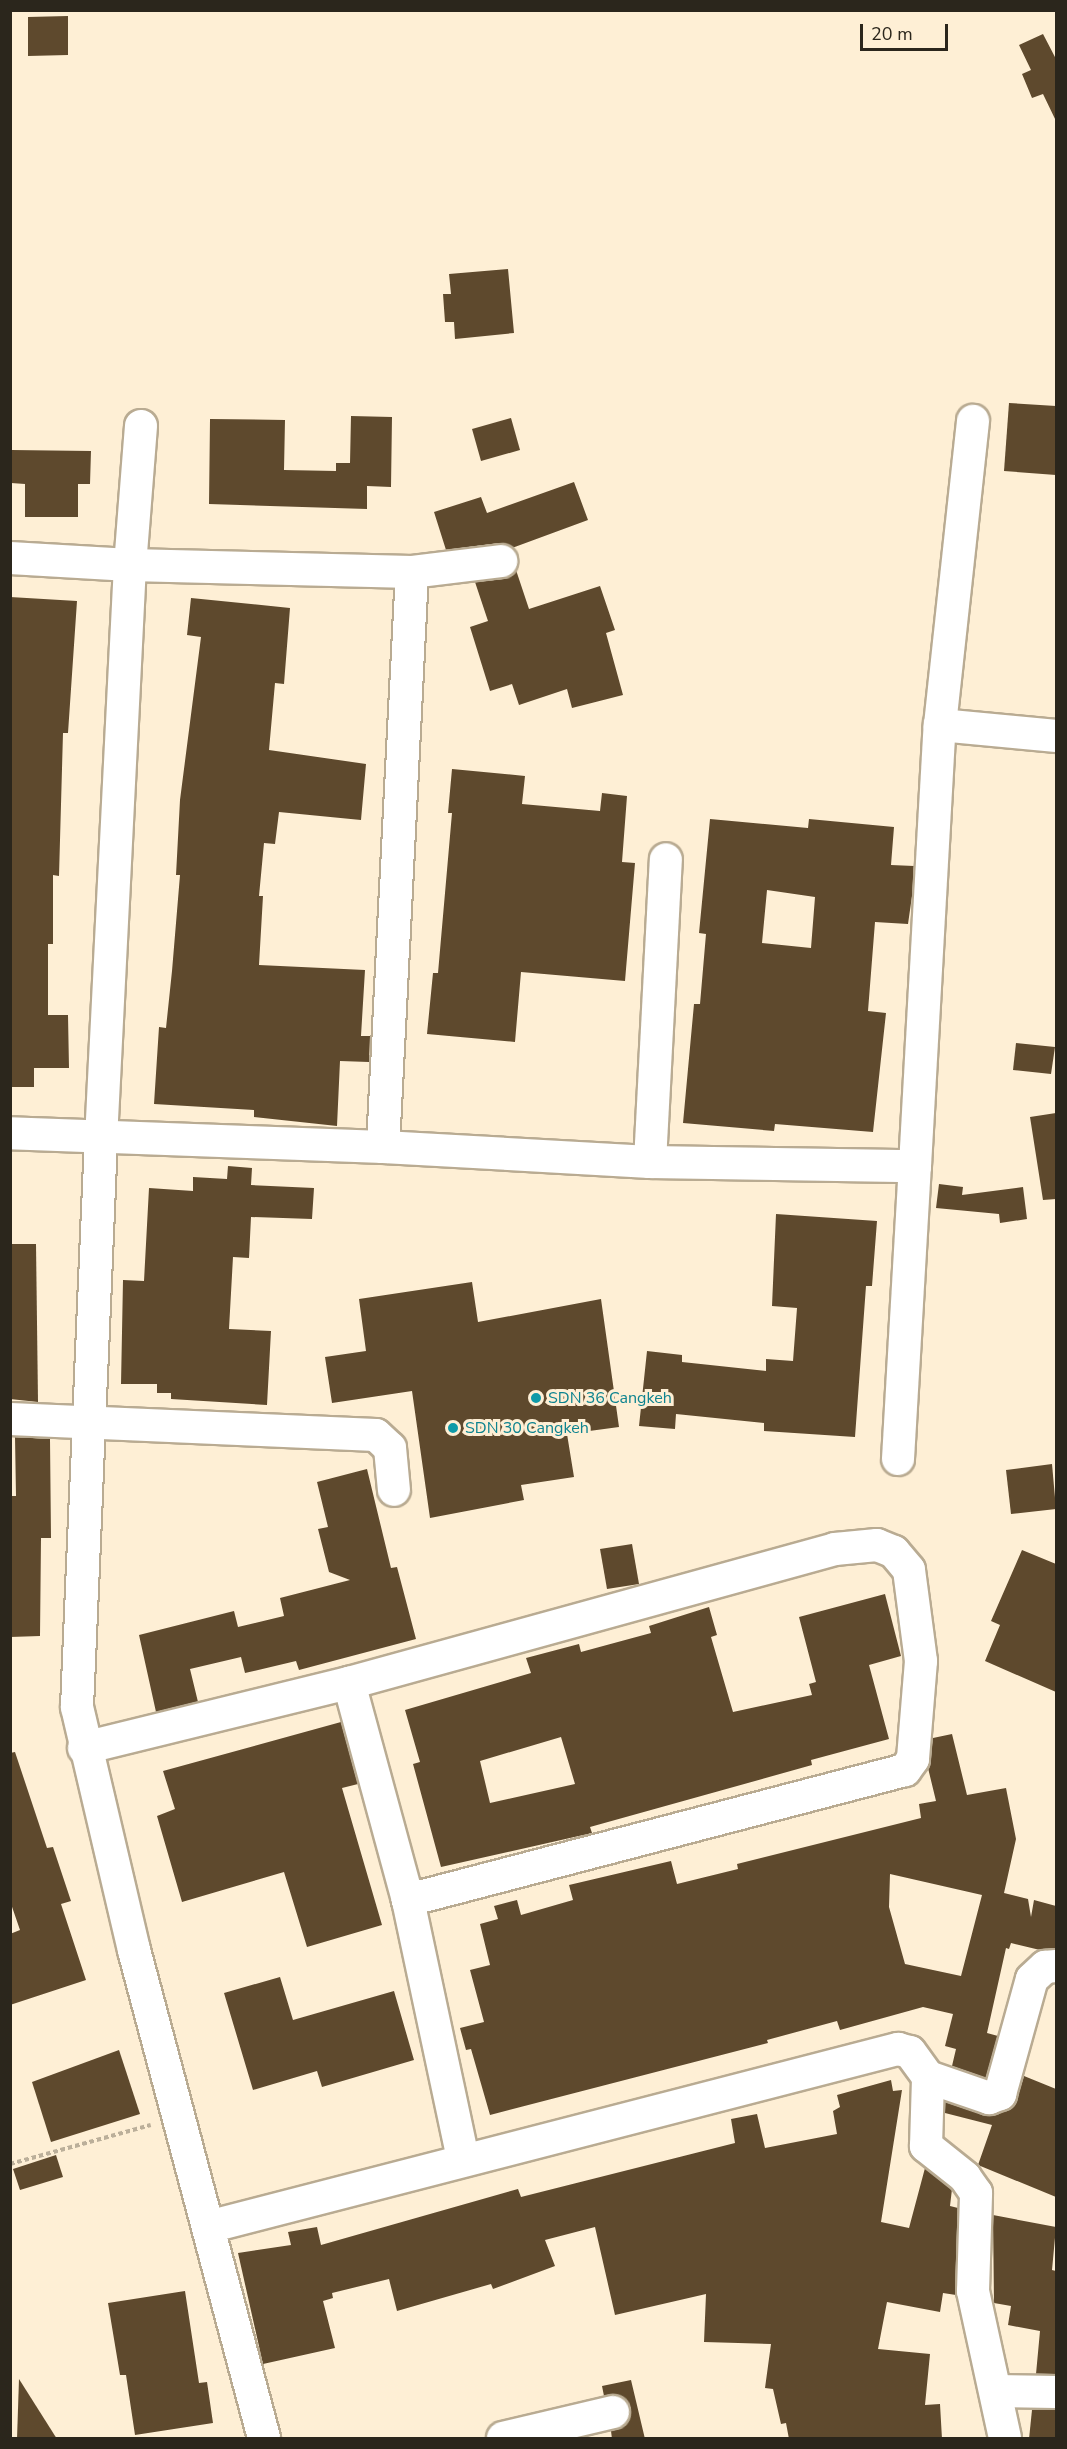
<!DOCTYPE html>
<html>
<head>
<meta charset="utf-8">
<style>
	body { margin:0 }
	#map { position:relative; width:1067px; height:2449px; overflow:hidden; background:#feefd5; font-family:"Nunito Sans",sans-serif }
	div>[style] { position:absolute }
	[style*='--x'] { left:calc(var(--x)*1px); top:calc(var(--y)*1px); width:calc(var(--w)*1px); rotate:calc(var(--a)*1deg) }
	.building>* { inset:0; background:#5e492d }
	.path>* { height:4px; margin-top:-2px; transform-origin:0; background:repeating-linear-gradient(90deg,#bbaf9a 0 4.5px,transparent 0 7.5px) }
	.roads { filter:drop-shadow(2px 0 #b9ab92) drop-shadow(-2px 0 #b9ab92) drop-shadow(0 2px #b9ab92) drop-shadow(0 -2px #b9ab92) }
	.minor>* { height:32px; margin:-16px; padding:0 16px; transform-origin:16px; border-radius:16px; background:#fff }
	.dots>* { width:16px; height:16px; translate:-50% -50%; box-sizing:border-box; border:3px solid #feefd5; border-radius:50% }
	span { translate:-50% -50%; white-space:nowrap; text-align:center; line-height:1.15; -webkit-text-stroke:6px #feefd5; paint-order:stroke }
	.culture-label { font-size:16px; color:#0d838f }
	.left { translate:0 -50%; text-align:left }
	.frame { position:absolute; inset:0; border:12px solid #2b261c; pointer-events:none }
	.scale { position:absolute; left:860px; top:24px; width:88px; height:27px; box-sizing:border-box; border:3px solid #2b261c; border-top:0; padding-left:8px; font-size:18px; line-height:21px; white-space:nowrap; color:#2b261c; -webkit-text-stroke:4px #feefd5; paint-order:stroke }
</style>
</head>
<body>
<div id="map">
	<div class="building">
		<i style="clip-path:polygon(68px 16px,68px 55px,28px 56px,28px 17px)"></i>
		<i style="clip-path:polygon(1043px 34px,1056px 59px,1056px 121px,1043px 94px,1032px 98px,1022px 74px,1031px 70px,1019px 45px)"></i>
		<i style="clip-path:polygon(508px 269px,514px 333px,455px 339px,454px 322px,445px 322px,443px 294px,451px 294px,449px 274px)"></i>
		<i style="clip-path:polygon(1009px 403px,1056px 406px,1056px 475px,1004px 471px)"></i>
		<i style="clip-path:polygon(351px 416px,392px 417px,391px 487px,367px 486px,367px 509px,209px 504px,210px 419px,285px 420px,284px 470px,336px 471px,336px 463px,350px 463px)"></i>
		<i style="clip-path:polygon(511px 418px,520px 450px,481px 461px,472px 429px)"></i>
		<i style="clip-path:polygon(11px 450px,91px 451px,90px 484px,78px 484px,78px 517px,25px 517px,25px 484px,11px 483px)"></i>
		<i style="clip-path:polygon(574px 482px,588px 520px,512px 548px,499px 543px,446px 550px,434px 512px,481px 497px,487px 513px)"></i>
		<i style="clip-path:polygon(516px 570px,529px 609px,600px 586px,615px 630px,606px 633px,623px 695px,572px 708px,567px 689px,519px 705px,512px 684px,490px 691px,470px 627px,488px 621px,475px 582px,504px 579px)"></i>
		<i style="clip-path:polygon(10px 597px,77px 601px,68px 733px,63px 733px,59px 876px,53px 875px,53px 944px,48px 944px,48px 1015px,68px 1015px,69px 1068px,34px 1068px,34px 1087px,10px 1087px)"></i>
		<i style="clip-path:polygon(191px 598px,290px 608px,284px 684px,275px 683px,269px 750px,366px 764px,361px 820px,279px 812px,275px 844px,264px 843px,259px 896px,263px 896px,259px 965px,365px 970px,361px 1036px,370px 1036px,369px 1062px,340px 1061px,337px 1126px,254px 1117px,254px 1110px,154px 1104px,159px 1027px,166px 1028px,172px 971px,180px 875px,176px 875px,180px 800px,201px 637px,187px 635px)"></i>
		<i style="clip-path:polygon(452px 769px,525px 776px,522px 804px,600px 811px,602px 793px,627px 796px,622px 862px,635px 863px,625px 981px,521px 972px,515px 1042px,427px 1034px,433px 973px,438px 973px,452px 813px,448px 813px)"></i>
		<i style="clip-path:polygon(evenodd,710px 819px,808px 828px,809px 819px,894px 827px,891px 865px,914px 866px,913px 889px,908px 924px,875px 922px,868px 1011px,886px 1013px,873px 1132px,775px 1124px,774px 1131px,683px 1123px,694px 1004px,700px 1004px,706px 934px,699px 933px,710px 819px,767px 890px,815px 897px,811px 948px,762px 943px,767px 890px)"></i>
		<i style="clip-path:polygon(1016px 1043px,1055px 1047px,1051px 1074px,1013px 1070px)"></i>
		<i style="clip-path:polygon(1056px 1113px,1056px 1199px,1043px 1200px,1030px 1117px)"></i>
		<i style="clip-path:polygon(228px 1166px,252px 1168px,251px 1185px,314px 1188px,312px 1219px,251px 1217px,249px 1258px,233px 1257px,229px 1329px,271px 1331px,267px 1405px,171px 1399px,171px 1393px,157px 1393px,157px 1384px,121px 1384px,123px 1280px,144px 1281px,149px 1188px,193px 1191px,193px 1177px,227px 1179px)"></i>
		<i style="clip-path:polygon(939px 1184px,963px 1187px,962px 1195px,1023px 1187px,1027px 1219px,1000px 1223px,999px 1214px,936px 1208px)"></i>
		<i style="clip-path:polygon(776px 1214px,877px 1221px,872px 1286px,866px 1286px,855px 1437px,764px 1431px,764px 1423px,676px 1414px,675px 1429px,639px 1426px,647px 1351px,682px 1355px,682px 1362px,766px 1371px,766px 1359px,793px 1361px,797px 1308px,772px 1306px)"></i>
		<i style="clip-path:polygon(10px 1244px,36px 1244px,38px 1402px,10px 1399px)"></i>
		<i style="clip-path:polygon(472px 1282px,478px 1322px,601px 1299px,619px 1427px,567px 1434px,574px 1477px,521px 1485px,524px 1500px,430px 1518px,412px 1391px,332px 1403px,325px 1357px,366px 1351px,359px 1299px)"></i>
		<i style="clip-path:polygon(15px 1437px,50px 1439px,51px 1538px,41px 1538px,40px 1636px,10px 1637px,10px 1496px,16px 1496px)"></i>
		<i style="clip-path:polygon(1052px 1464px,1056px 1509px,1011px 1514px,1006px 1470px)"></i>
		<i style="clip-path:polygon(367px 1469px,391px 1568px,397px 1567px,416px 1639px,299px 1670px,296px 1661px,245px 1673px,241px 1657px,190px 1669px,198px 1702px,156px 1712px,139px 1635px,234px 1611px,238px 1627px,284px 1616px,280px 1598px,350px 1580px,329px 1572px,318px 1529px,328px 1527px,317px 1482px)"></i>
		<i style="clip-path:polygon(632px 1544px,639px 1584px,607px 1589px,600px 1549px)"></i>
		<i style="clip-path:polygon(1022px 1550px,1056px 1564px,1056px 1692px,985px 1661px,1000px 1625px,991px 1621px)"></i>
		<i style="clip-path:polygon(evenodd,885px 1594px,901px 1656px,869px 1665px,889px 1739px,811px 1760px,812px 1765px,590px 1827px,592px 1833px,441px 1867px,413px 1764px,420px 1762px,405px 1710px,531px 1673px,526px 1658px,579px 1644px,581px 1652px,651px 1633px,649px 1626px,709px 1607px,717px 1635px,711px 1637px,733px 1712px,812px 1695px,809px 1684px,816px 1682px,799px 1617px,885px 1594px,561px 1737px,575px 1784px,490px 1803px,480px 1761px,561px 1737px)"></i>
		<i style="clip-path:polygon(341px 1722px,358px 1784px,342px 1788px,382px 1925px,307px 1947px,284px 1872px,182px 1902px,157px 1816px,175px 1809px,163px 1771px)"></i>
		<i style="clip-path:polygon(evenodd,952px 1734px,967px 1795px,1006px 1788px,1016px 1839px,1004px 1893px,1028px 1899px,1031px 1917px,1034px 1900px,1056px 1906px,1056px 1948px,1040px 1950px,1011px 1943px,1009px 1949px,1006px 1948px,987px 2033px,998px 2036px,986px 2078px,952px 2066px,956px 2049px,945px 2046px,953px 2014px,923px 2007px,840px 2030px,837px 2021px,767px 2040px,768px 2043px,490px 2115px,471px 2049px,466px 2050px,460px 2028px,484px 2022px,470px 1970px,490px 1965px,480px 1924px,498px 1919px,494px 1906px,517px 1900px,521px 1915px,573px 1900px,569px 1885px,671px 1861px,677px 1884px,738px 1869px,737px 1864px,921px 1818px,919px 1804px,936px 1801px,928px 1768px,933px 1738px,952px 1734px,890px 1874px,982px 1895px,961px 1976px,905px 1964px,889px 1907px,890px 1874px)"></i>
		<i style="clip-path:polygon(15px 1752px,47px 1848px,53px 1847px,71px 1901px,61px 1904px,86px 1980px,10px 2005px,10px 1934px,20px 1930px,10px 1901px,10px 1753px)"></i>
		<i style="clip-path:polygon(280px 1977px,293px 2020px,394px 1991px,414px 2060px,322px 2087px,317px 2071px,253px 2090px,224px 1993px)"></i>
		<i style="clip-path:polygon(119px 2050px,140px 2114px,51px 2142px,32px 2082px)"></i>
		<i style="clip-path:polygon(1024px 2076px,1056px 2089px,1056px 2197px,978px 2165px,992px 2125px,945px 2113px,945px 2102px,984px 2115px,1006px 2111px,1017px 2099px)"></i>
		<i style="clip-path:polygon(891px 2080px,893px 2091px,902px 2090px,881px 2222px,909px 2228px,925px 2168px,952px 2189px,950px 2206px,958px 2208px,956px 2295px,943px 2293px,940px 2312px,887px 2302px,878px 2349px,930px 2354px,925px 2405px,940px 2404px,942px 2439px,789px 2439px,786px 2423px,781px 2424px,773px 2389px,765px 2388px,771px 2344px,704px 2342px,706px 2294px,615px 2315px,595px 2227px,545px 2240px,555px 2266px,493px 2289px,491px 2284px,397px 2311px,389px 2279px,332px 2293px,333px 2298px,323px 2301px,335px 2348px,263px 2364px,238px 2253px,291px 2245px,288px 2232px,317px 2227px,321px 2245px,518px 2189px,521px 2197px,735px 2143px,731px 2119px,757px 2114px,765px 2148px,837px 2134px,833px 2111px,840px 2107px,837px 2095px)"></i>
		<i style="clip-path:polygon(56px 2155px,63px 2177px,20px 2190px,13px 2169px)"></i>
		<i style="clip-path:polygon(993px 2215px,1056px 2227px,1052px 2270px,1056px 2271px,1056px 2374px,1036px 2374px,1040px 2331px,1008px 2325px,1011px 2306px,994px 2303px)"></i>
		<i style="clip-path:polygon(185px 2291px,199px 2383px,207px 2382px,213px 2423px,135px 2435px,126px 2375px,120px 2375px,108px 2303px)"></i>
		<i style="clip-path:polygon(19px 2379px,57px 2439px,17px 2439px)"></i>
		<i style="clip-path:polygon(631px 2380px,645px 2439px,612px 2439px,611px 2431px,626px 2425px,631px 2408px,619px 2395px,604px 2396px,602px 2386px)"></i>
		<i style="clip-path:polygon(1032px 2410px,1056px 2410px,1056px 2439px,1029px 2439px)"></i>
	</div>
	<div class="path">
		<i style="--x:10;--y:2164;--w:146;--a:-15.5"></i>
	</div>
	<div class="roads">
		<div class="minor">
			<i style="--x:141;--y:426;--w:139;--a:94.5"></i>
			<i style="--x:130;--y:565;--w:575;--a:92.89"></i>
			<i style="--x:101;--y:1139;--w:569;--a:92.42"></i>
			<i style="--x:77;--y:1707;--w:250;--a:76.8"></i>
			<i style="--x:134;--y:1950;--w:505;--a:75.08"></i>
			<i style="--x:10;--y:558;--w:120;--a:3.3"></i>
			<i style="--x:130;--y:565;--w:282;--a:1.4"></i>
			<i style="--x:412;--y:572;--w:576;--a:92.89"></i>
			<i style="--x:383;--y:1147;--w:373;--a:-177.9"></i>
			<i style="--x:412;--y:572;--w:90;--a:-7"></i>
			<i style="--x:940;--y:725;--w:117;--a:5.4"></i>
			<i style="--x:383;--y:1147;--w:267;--a:3.2"></i>
			<i style="--x:650;--y:1162;--w:265;--a:0.9"></i>
			<i style="--x:915;--y:1166;--w:442;--a:-86.8"></i>
			<i style="--x:940;--y:725;--w:306;--a:-83.8"></i>
			<i style="--x:650;--y:1162;--w:303;--a:-87"></i>
			<i style="--x:10;--y:1419;--w:366;--a:2.5"></i>
			<i style="--x:376;--y:1435;--w:19;--a:43"></i>
			<i style="--x:390;--y:1448;--w:42;--a:84.6"></i>
			<i style="--x:898;--y:1459;--w:293;--a:-86.7"></i>
			<i style="--x:349;--y:1683;--w:504;--a:-15.41"></i>
			<i style="--x:835;--y:1549;--w:42;--a:-5.4"></i>
			<i style="--x:877;--y:1545;--w:18;--a:22"></i>
			<i style="--x:894;--y:1552;--w:23;--a:50"></i>
			<i style="--x:909;--y:1570;--w:92;--a:82.5"></i>
			<i style="--x:921;--y:1661;--w:98;--a:94.7"></i>
			<i style="--x:913;--y:1759;--w:14;--a:126"></i>
			<i style="--x:905;--y:1770;--w:514;--a:165.34"></i>
			<i style="--x:84;--y:1748;--w:273;--a:-13.8"></i>
			<i style="--x:349;--y:1683;--w:225;--a:74.8"></i>
			<i style="--x:408;--y:1900;--w:265;--a:78"></i>
			<i style="--x:208;--y:2227;--w:713;--a:-14.47"></i>
			<i style="--x:898;--y:2049;--w:12;--a:14"></i>
			<i style="--x:910;--y:2052;--w:31;--a:54"></i>
			<i style="--x:996;--y:2391;--w:60;--a:1"></i>
			<i style="--x:503;--y:2438;--w:113;--a:-13.3"></i>
			<i style="--x:1005;--y:2438;--w:150;--a:-102.3"></i>
			<i style="--x:973;--y:2291;--w:98;--a:-88.2"></i>
			<i style="--x:976;--y:2193;--w:19;--a:-125"></i>
			<i style="--x:965;--y:2177;--w:50;--a:-141.5"></i>
			<i style="--x:926;--y:2146;--w:69;--a:-88.3"></i>
			<i style="--x:928;--y:2077;--w:65;--a:19"></i>
			<i style="--x:989;--y:2098;--w:12;--a:-20"></i>
			<i style="--x:1000;--y:2094;--w:119;--a:-74.5"></i>
			<i style="--x:1032;--y:1979;--w:18;--a:-43"></i>
			<i style="--x:1045;--y:1967;--w:11;--a:-5"></i>
		</div>
	</div>
	<div class="dots">
		<i style="left:536px;top:1398px;background:#0f9aa8"></i>
		<i style="left:453px;top:1428px;background:#0f9aa8"></i>
	</div>
	<div class="culture-label">
		<span class="left" style="left:548px;top:1398px">SDN 36 Cangkeh</span>
		<span class="left" style="left:465px;top:1428px">SDN 30 Cangkeh</span>
	</div>
	<div class="frame"></div>
	<div class="scale">20 m</div>
</div>
</body>
</html>
